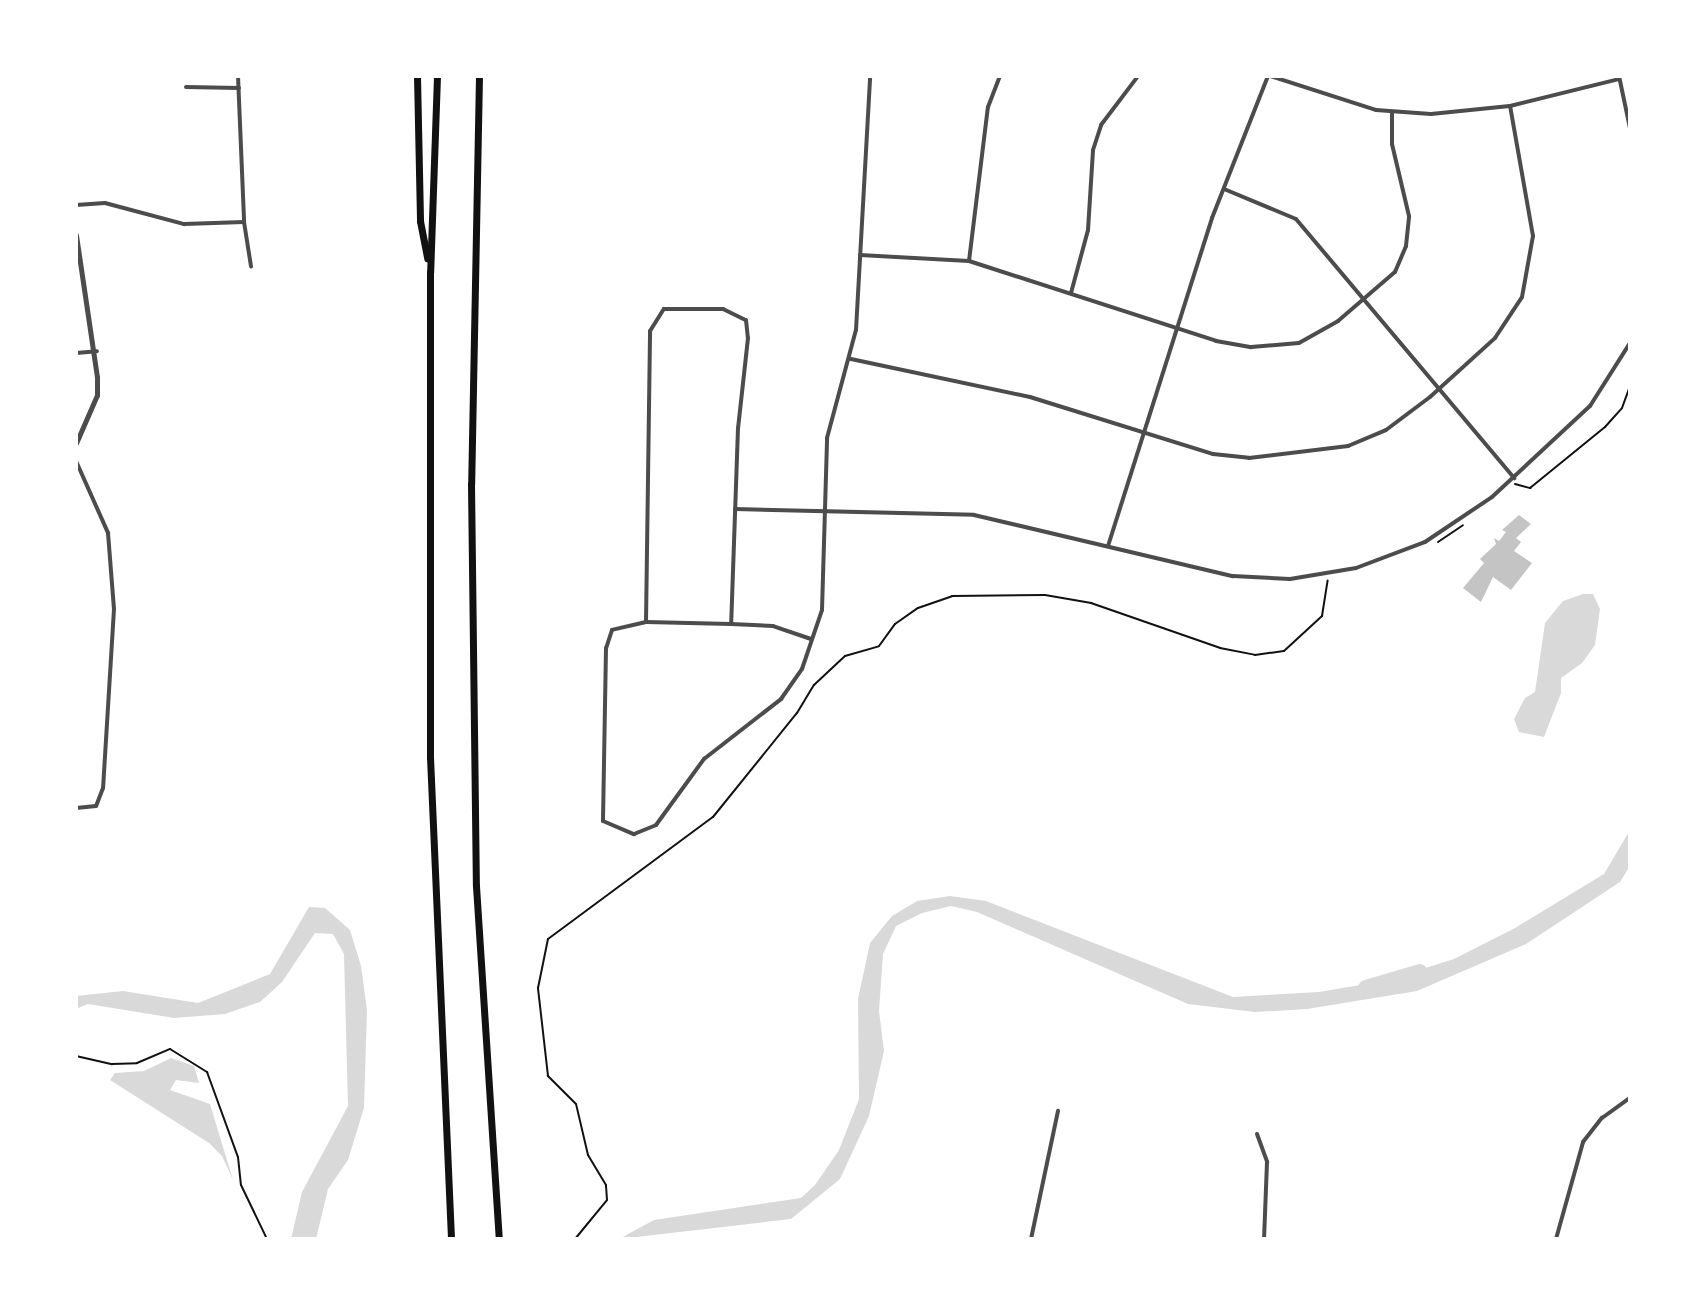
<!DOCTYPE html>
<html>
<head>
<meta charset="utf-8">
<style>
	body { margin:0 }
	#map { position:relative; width:1706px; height:1315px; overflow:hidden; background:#fff; font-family:Manrope,sans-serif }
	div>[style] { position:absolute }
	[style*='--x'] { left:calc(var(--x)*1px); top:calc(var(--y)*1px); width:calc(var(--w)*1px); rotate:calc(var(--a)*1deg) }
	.water>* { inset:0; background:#d9d9d9 }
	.river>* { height:16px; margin:-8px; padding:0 8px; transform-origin:8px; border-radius:8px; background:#d9d9d9 }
	.building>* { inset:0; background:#c4c4c4 }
	.path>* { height:2px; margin:-1px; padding:0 1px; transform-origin:1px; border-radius:1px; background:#111 }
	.minor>* { height:4px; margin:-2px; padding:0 2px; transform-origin:2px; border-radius:2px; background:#4c4c4c }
	.tertiary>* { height:5px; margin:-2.5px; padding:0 2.5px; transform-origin:2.5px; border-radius:2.5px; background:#4c4c4c }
	.motorway>* { height:7px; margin:-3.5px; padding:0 3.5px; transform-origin:3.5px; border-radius:3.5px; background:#111 }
	span { translate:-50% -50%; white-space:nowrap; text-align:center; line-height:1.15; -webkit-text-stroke:8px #fff; paint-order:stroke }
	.frame { position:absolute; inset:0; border:78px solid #fff; pointer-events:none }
</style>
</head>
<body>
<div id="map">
	<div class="water">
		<i style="clip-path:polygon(1583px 594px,1593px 594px,1600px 609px,1595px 645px,1582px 663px,1561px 678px,1561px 693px,1544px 737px,1519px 732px,1514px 719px,1525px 698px,1535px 692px,1545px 623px,1563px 601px)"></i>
		<i style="clip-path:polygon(1630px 830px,1630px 866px,1620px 882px,1526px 944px,1417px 991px,1307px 1009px,1255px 1012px,1188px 1004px,977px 912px,951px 906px,922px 913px,896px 926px,883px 954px,879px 1011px,884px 1051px,869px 1116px,840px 1179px,791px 1219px,619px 1239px,654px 1220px,801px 1198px,815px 1185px,839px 1150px,859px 1099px,858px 999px,870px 943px,892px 916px,917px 901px,950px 896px,986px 901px,1233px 997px,1319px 992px,1384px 981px,1454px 959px,1515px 928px,1604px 874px)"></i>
		<i style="clip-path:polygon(309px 907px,325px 908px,350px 930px,361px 966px,367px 1010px,364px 1108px,348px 1160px,328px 1189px,316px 1239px,291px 1239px,302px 1192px,348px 1106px,344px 954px,333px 934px,315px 933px,282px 982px,260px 1002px,225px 1014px,174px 1018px,88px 1004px,76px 1009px,76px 996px,123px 991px,198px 1003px,270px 974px)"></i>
		<i style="clip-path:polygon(171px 1058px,194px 1066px,199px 1083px,176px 1080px,170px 1090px,210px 1104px,233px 1180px,222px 1156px,209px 1143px,110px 1080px,115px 1073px,144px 1071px)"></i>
	</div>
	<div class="river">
		<i style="--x:1366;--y:988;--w:56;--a:-16.5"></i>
	</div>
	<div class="building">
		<i style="clip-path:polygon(1519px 515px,1531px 524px,1516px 538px,1521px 542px,1514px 551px,1532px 563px,1511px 590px,1493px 577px,1481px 602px,1463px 588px,1484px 563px,1480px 559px,1496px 544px,1494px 538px,1499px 541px,1506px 532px,1502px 530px)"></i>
	</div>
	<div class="path">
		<i style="--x:1515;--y:484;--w:16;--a:15"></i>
		<i style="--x:1530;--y:488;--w:97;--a:-39.1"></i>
		<i style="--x:1605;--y:427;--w:25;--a:-48"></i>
		<i style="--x:1622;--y:408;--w:23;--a:-70"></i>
		<i style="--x:1438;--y:542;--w:30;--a:-34"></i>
		<i style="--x:76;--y:1056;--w:37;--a:13"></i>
		<i style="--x:112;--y:1064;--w:25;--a:-2"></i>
		<i style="--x:137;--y:1063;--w:36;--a:-23"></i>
		<i style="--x:170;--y:1049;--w:44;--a:31.9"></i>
		<i style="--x:207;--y:1072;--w:90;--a:70"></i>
		<i style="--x:238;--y:1157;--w:28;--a:84"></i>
		<i style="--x:241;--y:1185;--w:60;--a:64.3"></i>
		<i style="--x:575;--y:1239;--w:50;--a:-50.6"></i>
		<i style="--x:607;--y:1200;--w:15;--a:-94"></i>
		<i style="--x:606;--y:1185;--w:35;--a:-121"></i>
		<i style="--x:588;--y:1155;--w:52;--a:-103.2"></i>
		<i style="--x:576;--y:1104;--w:40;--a:-135"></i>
		<i style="--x:548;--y:1076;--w:89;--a:-96.5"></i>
		<i style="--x:538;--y:988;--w:50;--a:-78.5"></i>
		<i style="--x:548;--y:939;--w:205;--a:-36.5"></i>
		<i style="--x:713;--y:817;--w:134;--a:-51.1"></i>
		<i style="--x:797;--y:713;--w:33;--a:-59"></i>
		<i style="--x:814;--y:685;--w:42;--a:-43.1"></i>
		<i style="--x:845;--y:656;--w:35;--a:-16"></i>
		<i style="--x:879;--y:646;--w:27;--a:-54"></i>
		<i style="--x:895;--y:624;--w:28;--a:-35"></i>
		<i style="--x:918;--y:608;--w:36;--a:-19"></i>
		<i style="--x:952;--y:596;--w:93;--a:-0.6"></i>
		<i style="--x:1045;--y:595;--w:47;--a:9.9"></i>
		<i style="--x:1091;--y:603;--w:137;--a:19.2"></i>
		<i style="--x:1220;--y:648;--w:36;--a:11"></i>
		<i style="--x:1255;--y:655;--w:29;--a:-8"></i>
		<i style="--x:1284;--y:651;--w:52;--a:-42.6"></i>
		<i style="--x:1322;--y:616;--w:36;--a:-81"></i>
	</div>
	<div class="minor">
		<i style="--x:238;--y:76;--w:146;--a:87.6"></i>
		<i style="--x:244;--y:222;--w:45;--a:81"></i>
		<i style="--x:1270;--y:76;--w:111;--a:17.8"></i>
		<i style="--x:1376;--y:110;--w:55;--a:4.2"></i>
		<i style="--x:1431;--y:114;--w:79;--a:-5.8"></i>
		<i style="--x:1510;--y:106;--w:112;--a:-13.9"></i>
		<i style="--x:1619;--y:76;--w:53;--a:78.1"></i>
		<i style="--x:186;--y:87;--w:53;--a:1.1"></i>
		<i style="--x:1224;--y:189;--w:78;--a:22.6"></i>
		<i style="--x:1296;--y:219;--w:339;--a:49.9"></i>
		<i style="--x:76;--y:205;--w:29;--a:-4"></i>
		<i style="--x:105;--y:203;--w:82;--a:14.9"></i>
		<i style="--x:184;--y:224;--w:60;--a:-1.9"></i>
		<i style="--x:860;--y:255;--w:109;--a:3.2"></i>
		<i style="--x:969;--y:261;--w:260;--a:17.9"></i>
		<i style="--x:1216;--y:341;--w:36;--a:10"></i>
		<i style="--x:1251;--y:347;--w:48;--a:-4.8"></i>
		<i style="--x:1299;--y:343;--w:45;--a:-29.4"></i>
		<i style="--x:1338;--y:321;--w:75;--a:-40.7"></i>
		<i style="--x:1395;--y:272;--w:28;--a:-67"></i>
		<i style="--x:1406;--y:246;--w:30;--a:-84"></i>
		<i style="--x:1409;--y:216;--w:74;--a:-103.3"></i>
		<i style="--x:1392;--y:144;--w:32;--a:-90"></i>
		<i style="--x:969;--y:261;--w:155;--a:-83"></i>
		<i style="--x:988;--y:107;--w:33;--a:-69"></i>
		<i style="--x:1071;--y:293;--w:65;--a:-74.9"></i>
		<i style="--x:1088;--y:230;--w:80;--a:-86.4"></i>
		<i style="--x:1093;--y:150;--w:26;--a:-72"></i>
		<i style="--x:1101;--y:125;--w:61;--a:-52.9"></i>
		<i style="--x:76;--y:353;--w:21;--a:-5"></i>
		<i style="--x:851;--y:359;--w:183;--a:12"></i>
		<i style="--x:1030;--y:397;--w:192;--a:17.3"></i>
		<i style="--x:1213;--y:454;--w:36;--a:6"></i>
		<i style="--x:1249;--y:458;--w:100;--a:-6.9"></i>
		<i style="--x:1348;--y:446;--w:41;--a:-22.8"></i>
		<i style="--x:1386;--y:430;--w:55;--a:-36.9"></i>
		<i style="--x:1430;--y:397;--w:88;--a:-42.2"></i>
		<i style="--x:1495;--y:338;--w:49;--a:-56.6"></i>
		<i style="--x:1522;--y:297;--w:62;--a:-79.8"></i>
		<i style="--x:1533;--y:236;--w:132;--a:-100"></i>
		<i style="--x:76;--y:461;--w:79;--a:66"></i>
		<i style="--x:108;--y:533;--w:76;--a:85.5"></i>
		<i style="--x:114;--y:609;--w:179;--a:93.5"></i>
		<i style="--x:103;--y:788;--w:19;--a:111"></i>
		<i style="--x:96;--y:806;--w:20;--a:174"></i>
		<i style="--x:735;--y:509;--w:239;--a:1.4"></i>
		<i style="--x:974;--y:515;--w:266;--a:13.3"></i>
		<i style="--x:1233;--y:576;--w:57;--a:3"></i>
		<i style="--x:1290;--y:579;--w:67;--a:-9.5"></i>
		<i style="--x:1356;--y:568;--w:74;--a:-20.6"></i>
		<i style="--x:1425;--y:542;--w:81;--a:-33.9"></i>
		<i style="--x:1492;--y:497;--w:134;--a:-42.9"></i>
		<i style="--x:1590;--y:406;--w:75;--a:-57.6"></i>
		<i style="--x:1108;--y:546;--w:344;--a:-72.4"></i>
		<i style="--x:1212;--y:218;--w:153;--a:-68.5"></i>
		<i style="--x:646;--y:622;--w:291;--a:-89.2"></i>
		<i style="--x:650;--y:331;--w:26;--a:-58"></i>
		<i style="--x:664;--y:309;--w:59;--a:0"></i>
		<i style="--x:723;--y:309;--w:25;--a:26"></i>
		<i style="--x:746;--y:320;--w:18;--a:84"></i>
		<i style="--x:748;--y:338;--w:91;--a:96.3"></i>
		<i style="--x:738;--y:428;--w:196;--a:92"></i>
		<i style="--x:811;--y:639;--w:40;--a:-161.1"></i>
		<i style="--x:773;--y:626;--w:42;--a:-177.3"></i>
		<i style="--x:731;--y:624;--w:85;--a:-178.7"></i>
		<i style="--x:646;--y:622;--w:35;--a:167"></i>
		<i style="--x:612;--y:630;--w:19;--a:108"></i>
		<i style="--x:606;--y:648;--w:173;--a:91"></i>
		<i style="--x:603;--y:821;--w:34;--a:23"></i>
		<i style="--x:634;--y:834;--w:24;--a:-22"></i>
		<i style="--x:656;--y:825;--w:82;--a:-54"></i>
		<i style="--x:704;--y:759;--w:98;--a:-37.9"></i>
		<i style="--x:781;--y:699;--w:37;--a:-55"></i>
		<i style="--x:802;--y:669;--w:62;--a:-71.3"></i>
		<i style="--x:822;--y:610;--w:172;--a:-88.3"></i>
		<i style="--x:827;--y:438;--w:112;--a:-75"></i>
		<i style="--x:856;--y:330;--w:254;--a:-86.8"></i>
		<i style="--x:1257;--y:1134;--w:30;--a:70"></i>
		<i style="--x:1267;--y:1162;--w:77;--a:92.2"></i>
		<i style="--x:1031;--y:1239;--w:131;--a:-78.1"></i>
		<i style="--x:1556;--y:1239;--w:101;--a:-74.4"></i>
		<i style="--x:1583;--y:1142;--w:31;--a:-52"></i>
		<i style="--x:1602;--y:1118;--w:34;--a:-36"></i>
	</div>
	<div class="tertiary">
		<i style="--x:76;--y:235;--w:144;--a:81.6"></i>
		<i style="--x:97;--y:377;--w:18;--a:90"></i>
		<i style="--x:97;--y:395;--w:52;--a:113.6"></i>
	</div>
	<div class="motorway">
		<i style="--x:417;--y:76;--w:145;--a:88.8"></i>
		<i style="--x:420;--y:221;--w:38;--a:79"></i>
		<i style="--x:437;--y:76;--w:196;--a:92"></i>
		<i style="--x:430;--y:272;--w:485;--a:90"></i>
		<i style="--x:430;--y:757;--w:482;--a:87.5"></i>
		<i style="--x:479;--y:76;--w:408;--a:91.1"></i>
		<i style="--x:471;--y:484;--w:402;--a:89.3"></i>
		<i style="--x:476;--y:886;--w:354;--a:86.3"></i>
	</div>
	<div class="frame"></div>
</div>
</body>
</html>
